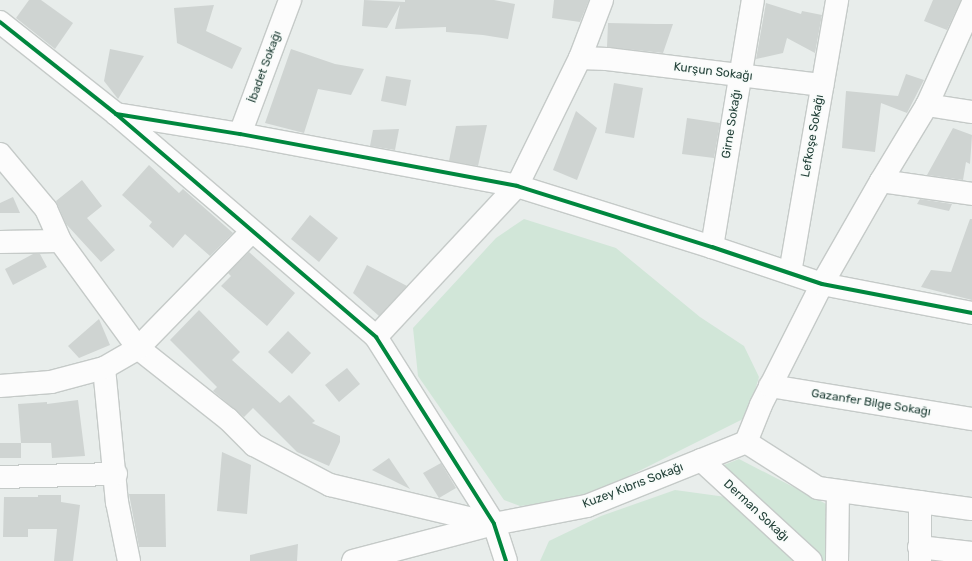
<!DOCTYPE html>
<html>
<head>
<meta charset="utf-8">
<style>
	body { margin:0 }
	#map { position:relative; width:972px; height:561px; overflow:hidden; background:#e8edeb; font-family:Rubik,sans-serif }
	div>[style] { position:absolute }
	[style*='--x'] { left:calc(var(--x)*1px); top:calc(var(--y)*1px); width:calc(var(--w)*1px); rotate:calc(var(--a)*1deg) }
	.green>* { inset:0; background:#d1e6d8 }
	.building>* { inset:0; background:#cfd4d2 }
	.roads { filter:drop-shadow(1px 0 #c5cac8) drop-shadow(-1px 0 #c5cac8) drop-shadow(0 1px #c5cac8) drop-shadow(0 -1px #c5cac8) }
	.minor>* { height:22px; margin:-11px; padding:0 11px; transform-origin:11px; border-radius:11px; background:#fcfcfc }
	.cycleway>* { height:4px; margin:-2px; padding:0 2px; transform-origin:2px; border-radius:2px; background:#00873e }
	span { translate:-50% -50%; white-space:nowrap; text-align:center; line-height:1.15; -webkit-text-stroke:3px #f7fbf9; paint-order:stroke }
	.street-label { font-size:12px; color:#24423a }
</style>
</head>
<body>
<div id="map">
	<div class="green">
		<i style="clip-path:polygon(524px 219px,616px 248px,700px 317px,744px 346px,759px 377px,747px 417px,609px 486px,571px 500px,520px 506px,504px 500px,418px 376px,413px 328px,496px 238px)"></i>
		<i style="clip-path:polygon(739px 459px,832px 507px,827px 561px,823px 561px,719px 467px)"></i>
		<i style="clip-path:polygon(675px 490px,726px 497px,807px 561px,540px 561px,549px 541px,601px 516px)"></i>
	</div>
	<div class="building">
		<i style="clip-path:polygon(29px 0,41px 0,73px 23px,55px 49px,16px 18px)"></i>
		<i style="clip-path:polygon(364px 0,405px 2px,405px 0,494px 0,515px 4px,508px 39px,483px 35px,446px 32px,446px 27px,395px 29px,400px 5px,387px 28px,362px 26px)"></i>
		<i style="clip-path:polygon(554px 0,589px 0,580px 22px,552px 18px)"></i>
		<i style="clip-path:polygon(933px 0,961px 0,947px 30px,924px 21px)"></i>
		<i style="clip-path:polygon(766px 3px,801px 14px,802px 11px,822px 15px,815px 53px,787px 38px,783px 53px,756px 59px)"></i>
		<i style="clip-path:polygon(214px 5px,206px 31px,242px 48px,232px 69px,177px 43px,174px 8px)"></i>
		<i style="clip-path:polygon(608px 23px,656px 24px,673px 24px,663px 53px,607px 47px)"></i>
		<i style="clip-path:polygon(110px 49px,144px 56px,118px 99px,104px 81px)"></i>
		<i style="clip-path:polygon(291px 49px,335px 64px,364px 69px,351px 95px,318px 89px,304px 133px,265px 123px)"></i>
		<i style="clip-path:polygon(906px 74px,924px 80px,907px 113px,881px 103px,875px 152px,842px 148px,846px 91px,898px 96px)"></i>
		<i style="clip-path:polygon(386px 76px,411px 80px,406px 106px,381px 101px)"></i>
		<i style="clip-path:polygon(614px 83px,643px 88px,634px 138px,605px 133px)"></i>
		<i style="clip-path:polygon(576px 111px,597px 128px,577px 180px,553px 170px)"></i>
		<i style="clip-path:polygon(687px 118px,720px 123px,714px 158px,682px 154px)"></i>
		<i style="clip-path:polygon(487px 125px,478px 166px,449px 161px,456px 126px)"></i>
		<i style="clip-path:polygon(953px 128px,972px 135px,970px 164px,966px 162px,963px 180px,927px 175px)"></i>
		<i style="clip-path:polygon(399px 129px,395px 150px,370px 146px,373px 130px)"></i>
		<i style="clip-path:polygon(149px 165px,179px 193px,183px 189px,233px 233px,210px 256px,185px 234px,173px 248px,149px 226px,152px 222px,122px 195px)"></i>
		<i style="clip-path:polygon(82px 180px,102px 206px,87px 218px,115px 250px,101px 262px,66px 224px,56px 201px)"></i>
		<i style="clip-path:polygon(13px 197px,20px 213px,0 213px,0 203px)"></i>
		<i style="clip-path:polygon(920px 199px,952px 204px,949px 211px,917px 204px)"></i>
		<i style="clip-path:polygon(310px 215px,338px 238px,319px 262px,291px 239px)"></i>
		<i style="clip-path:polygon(970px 219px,972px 219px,972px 300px,921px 287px,931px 270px,951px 272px)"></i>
		<i style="clip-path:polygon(249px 252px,295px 293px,267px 326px,221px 286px,231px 276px,228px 273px)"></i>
		<i style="clip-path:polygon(33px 254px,40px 254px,47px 267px,13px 285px,5px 269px)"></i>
		<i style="clip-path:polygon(367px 265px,407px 286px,379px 316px,353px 293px)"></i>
		<i style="clip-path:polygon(199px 310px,240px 352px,232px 360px,280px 403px,289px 395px,315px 421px,312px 423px,340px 436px,340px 442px,329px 466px,297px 452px,253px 408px,244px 417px,213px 391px,217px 387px,170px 340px)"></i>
		<i style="clip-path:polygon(99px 319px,110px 345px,79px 358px,68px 346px)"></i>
		<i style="clip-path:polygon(288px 331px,311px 353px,292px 374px,268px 352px)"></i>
		<i style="clip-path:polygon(347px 368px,360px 384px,339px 402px,325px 385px)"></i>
		<i style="clip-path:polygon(78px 400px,85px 456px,52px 458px,51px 443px,21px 443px,18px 404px,47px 402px,47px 404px)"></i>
		<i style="clip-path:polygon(0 443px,21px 443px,21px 458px,0 458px)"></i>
		<i style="clip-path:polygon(222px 452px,251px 465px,247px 514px,217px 511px)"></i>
		<i style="clip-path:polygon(389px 458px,410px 489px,372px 470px)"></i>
		<i style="clip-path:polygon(441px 463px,456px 488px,439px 498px,423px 473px)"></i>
		<i style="clip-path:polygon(129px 494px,165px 494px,166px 547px,139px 547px)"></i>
		<i style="clip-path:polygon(38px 495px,61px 495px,61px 502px,80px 505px,73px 561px,54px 561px,57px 529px,28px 529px,28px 537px,3px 537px,4px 497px,38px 497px)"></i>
		<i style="clip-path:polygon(298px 544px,297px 561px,250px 561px,250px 555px)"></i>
	</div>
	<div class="roads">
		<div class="minor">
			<i style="--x:972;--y:5;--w:110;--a:114.2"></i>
			<i style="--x:927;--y:105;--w:89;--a:121.2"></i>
			<i style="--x:881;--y:181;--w:119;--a:119.8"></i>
			<i style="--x:822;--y:284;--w:136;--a:116.8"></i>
			<i style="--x:761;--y:405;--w:40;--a:112"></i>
			<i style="--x:746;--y:442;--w:85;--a:32.6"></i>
			<i style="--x:818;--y:488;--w:155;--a:7.8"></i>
			<i style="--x:0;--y:22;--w:148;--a:38.4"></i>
			<i style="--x:116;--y:114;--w:343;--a:40.6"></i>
			<i style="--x:376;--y:337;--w:221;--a:57.7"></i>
			<i style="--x:494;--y:524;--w:39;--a:72"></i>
			<i style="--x:580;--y:58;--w:27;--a:2"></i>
			<i style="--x:607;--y:59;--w:217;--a:6.9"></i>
			<i style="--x:927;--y:105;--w:46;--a:8.8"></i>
			<i style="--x:116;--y:114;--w:126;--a:9.2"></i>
			<i style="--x:240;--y:134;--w:282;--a:10.6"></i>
			<i style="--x:517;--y:186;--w:204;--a:17.4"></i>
			<i style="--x:712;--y:247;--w:116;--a:18.6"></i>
			<i style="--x:822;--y:284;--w:153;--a:10.9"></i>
			<i style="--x:240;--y:134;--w:143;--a:-69.5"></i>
			<i style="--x:0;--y:154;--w:72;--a:50.1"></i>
			<i style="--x:46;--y:209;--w:35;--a:66"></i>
			<i style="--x:60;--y:241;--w:132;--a:53.9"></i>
			<i style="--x:138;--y:348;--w:115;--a:38.3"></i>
			<i style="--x:228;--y:419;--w:37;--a:45"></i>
			<i style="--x:254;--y:445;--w:86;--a:27.8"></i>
			<i style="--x:330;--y:485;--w:169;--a:13.4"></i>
			<i style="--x:881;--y:181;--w:92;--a:8.1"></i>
			<i style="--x:0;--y:242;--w:60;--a:-1"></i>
			<i style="--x:712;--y:247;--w:250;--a:-80.6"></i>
			<i style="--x:790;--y:273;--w:277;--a:-80.2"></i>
			<i style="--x:376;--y:337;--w:207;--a:-47"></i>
			<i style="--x:517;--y:186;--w:143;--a:-63.8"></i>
			<i style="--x:580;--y:58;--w:62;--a:-69.2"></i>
			<i style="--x:104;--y:368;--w:135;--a:84.5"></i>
			<i style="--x:117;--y:502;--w:60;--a:78.5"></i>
			<i style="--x:0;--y:386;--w:51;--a:-4.5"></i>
			<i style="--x:51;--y:382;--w:55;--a:-14.8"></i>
			<i style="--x:104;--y:368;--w:39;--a:-30"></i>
			<i style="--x:138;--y:348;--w:163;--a:-45.7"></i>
			<i style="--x:770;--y:386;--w:205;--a:9.3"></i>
			<i style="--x:701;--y:460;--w:149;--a:42.6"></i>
			<i style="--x:0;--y:477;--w:116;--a:-1.5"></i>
			<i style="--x:919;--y:547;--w:53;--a:6.5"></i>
			<i style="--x:353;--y:561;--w:146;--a:-14.7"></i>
			<i style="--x:494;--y:524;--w:95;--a:-11"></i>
			<i style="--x:587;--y:506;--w:171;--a:-21.9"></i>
			<i style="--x:837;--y:561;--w:70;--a:-89.2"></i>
			<i style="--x:920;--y:561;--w:59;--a:-90"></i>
		</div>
	</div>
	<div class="cycleway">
		<i style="--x:0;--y:22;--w:148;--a:38.4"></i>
		<i style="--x:116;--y:114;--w:343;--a:40.6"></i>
		<i style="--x:376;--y:337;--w:221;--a:57.7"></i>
		<i style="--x:494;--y:524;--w:39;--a:72"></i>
		<i style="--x:116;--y:114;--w:126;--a:9.2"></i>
		<i style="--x:240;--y:134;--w:282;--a:10.6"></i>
		<i style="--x:517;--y:186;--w:204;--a:17.4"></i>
		<i style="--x:712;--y:247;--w:116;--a:18.6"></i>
		<i style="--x:822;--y:284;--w:153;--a:10.9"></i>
	</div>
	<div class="street-label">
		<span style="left:265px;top:67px;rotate:-70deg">İbadet Sokağı</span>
		<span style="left:713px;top:72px;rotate:7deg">Kurşun Sokağı</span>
		<span style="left:732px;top:124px;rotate:-81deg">Girne Sokağı</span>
		<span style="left:813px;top:136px;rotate:-80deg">Lefkoşe Sokağı</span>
		<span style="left:871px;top:403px;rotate:9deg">Gazanfer Bilge Sokağı</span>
		<span style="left:633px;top:486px;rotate:-21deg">Kuzey Kıbrıs Sokağı</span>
		<span style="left:756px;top:511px;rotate:43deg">Derman Sokağı</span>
	</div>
</div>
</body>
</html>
